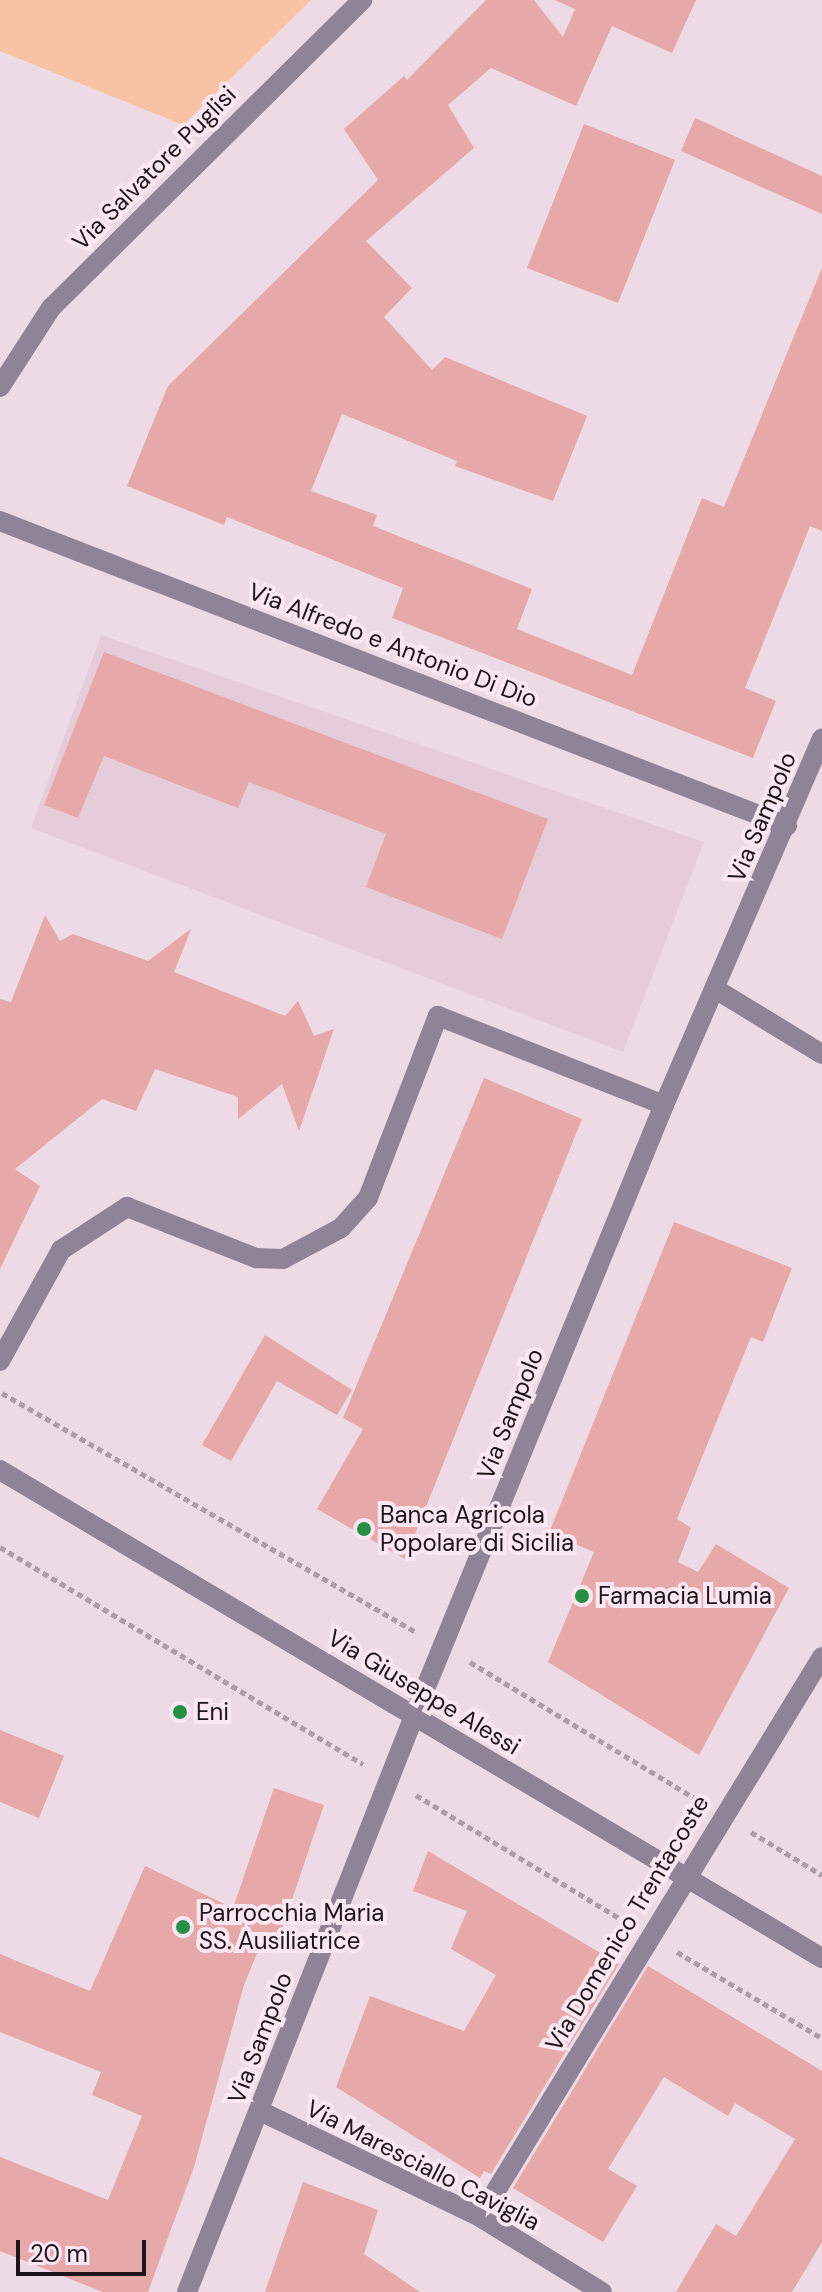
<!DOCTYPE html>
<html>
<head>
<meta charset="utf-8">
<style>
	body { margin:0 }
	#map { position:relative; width:822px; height:2292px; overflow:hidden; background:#eddae4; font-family:"DM Sans",sans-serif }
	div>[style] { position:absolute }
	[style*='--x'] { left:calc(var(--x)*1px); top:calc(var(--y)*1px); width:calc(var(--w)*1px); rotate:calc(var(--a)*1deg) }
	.built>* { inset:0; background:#e6ccd9 }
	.green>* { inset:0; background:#f8c2a4 }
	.building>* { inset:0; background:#e7a8a9 }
	.path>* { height:5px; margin-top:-2.5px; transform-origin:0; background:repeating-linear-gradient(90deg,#ad9ea6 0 6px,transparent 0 10px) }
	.service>* { height:20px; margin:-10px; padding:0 10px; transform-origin:10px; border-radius:10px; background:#908398 }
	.minor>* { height:20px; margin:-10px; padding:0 10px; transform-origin:10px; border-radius:10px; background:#908398 }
	.dots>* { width:22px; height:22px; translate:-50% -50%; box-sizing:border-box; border:4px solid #fae7f1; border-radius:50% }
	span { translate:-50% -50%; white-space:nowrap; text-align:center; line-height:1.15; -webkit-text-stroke:8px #fae7f1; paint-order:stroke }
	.street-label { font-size:24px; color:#1c1619 }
	.poi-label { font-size:24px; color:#1c1619 }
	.left { translate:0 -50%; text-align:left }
	.scale { position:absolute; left:16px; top:2240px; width:130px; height:36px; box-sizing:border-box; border:4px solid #1c1619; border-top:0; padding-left:10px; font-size:24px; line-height:28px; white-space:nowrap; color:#1c1619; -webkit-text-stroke:6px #fae7f1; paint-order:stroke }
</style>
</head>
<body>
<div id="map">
	<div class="built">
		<i style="clip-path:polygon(101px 635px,704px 842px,623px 1052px,31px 828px)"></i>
	</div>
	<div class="green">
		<i style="clip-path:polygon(0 0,311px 0,183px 125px,0 51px)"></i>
	</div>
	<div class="building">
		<i style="clip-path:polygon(486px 0,534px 0,563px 37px,575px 9px,555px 0,696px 0,672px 53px,612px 26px,576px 106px,491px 68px,448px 105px,474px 148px,366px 241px,412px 288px,384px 317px,432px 370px,445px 357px,587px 416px,553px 501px,455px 466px,457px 461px,342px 414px,311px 491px,377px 515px,373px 526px,532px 589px,517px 629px,632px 675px,702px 498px,724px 507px,822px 268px,822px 531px,810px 526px,745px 688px,776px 701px,753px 758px,392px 618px,403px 588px,227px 517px,224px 525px,127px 486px,168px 386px,378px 180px,344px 129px,404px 76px,407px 80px)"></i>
		<i style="clip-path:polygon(695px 118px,822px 176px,822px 214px,681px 151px)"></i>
		<i style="clip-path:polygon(584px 124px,675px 160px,618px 303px,527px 268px)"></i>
		<i style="clip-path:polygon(104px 652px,548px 819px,502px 939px,366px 887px,386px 834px,249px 782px,238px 808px,104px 756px,78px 818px,44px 805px)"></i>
		<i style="clip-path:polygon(45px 915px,60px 941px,73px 934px,148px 961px,191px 929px,174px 972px,285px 1016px,298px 1001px,314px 1036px,334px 1029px,299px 1131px,282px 1084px,238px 1119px,238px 1097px,155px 1069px,136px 1111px,102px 1099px,15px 1169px,40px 1186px,0 1269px,0 999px,11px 1002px)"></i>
		<i style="clip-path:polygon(484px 1078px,582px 1119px,405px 1559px,317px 1509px,363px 1429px,343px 1418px)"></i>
		<i style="clip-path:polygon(674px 1222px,792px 1268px,763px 1342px,751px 1337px,677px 1519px,691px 1528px,678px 1562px,698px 1572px,716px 1544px,789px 1588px,699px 1755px,548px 1662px,594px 1552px,549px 1533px)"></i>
		<i style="clip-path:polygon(265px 1335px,352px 1390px,337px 1415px,277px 1381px,231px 1461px,202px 1445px)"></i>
		<i style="clip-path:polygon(0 1730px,64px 1756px,39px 1818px,0 1802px)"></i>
		<i style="clip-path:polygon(274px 1788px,324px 1805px,279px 1938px,265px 1934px,244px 1985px,194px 2167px,148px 2292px,103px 2292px,0 2251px,0 2157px,108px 2200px,142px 2116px,92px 2095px,101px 2072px,0 2032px,0 1954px,90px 1991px,145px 1866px,233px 1908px)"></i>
		<i style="clip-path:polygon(428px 1851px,619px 1964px,491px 2174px,484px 2171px,480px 2178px,336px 2087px,370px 1996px,464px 2031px,496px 1975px,451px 1949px,467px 1911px,413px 1891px)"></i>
		<i style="clip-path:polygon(648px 1966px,822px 2071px,822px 2242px,792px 2292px,676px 2292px,716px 2224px,736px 2236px,795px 2139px,735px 2103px,728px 2116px,664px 2077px,608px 2169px,637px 2186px,603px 2242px,513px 2188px)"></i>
		<i style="clip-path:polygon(303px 2182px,378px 2210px,364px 2254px,420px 2292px,265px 2292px)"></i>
	</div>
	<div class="path">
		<i style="--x:2;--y:1393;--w:478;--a:30"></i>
		<i style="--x:0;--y:1547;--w:423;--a:30.9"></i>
		<i style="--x:470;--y:1662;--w:267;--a:31.2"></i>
		<i style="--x:416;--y:1795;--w:243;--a:31.2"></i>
		<i style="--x:751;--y:1832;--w:83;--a:31.2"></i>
		<i style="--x:677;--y:1952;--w:169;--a:30.7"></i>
	</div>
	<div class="service">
		<i style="--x:0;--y:1361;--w:127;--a:-61.2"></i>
		<i style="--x:61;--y:1250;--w:79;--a:-33.1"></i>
		<i style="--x:127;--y:1207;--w:139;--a:21.6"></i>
		<i style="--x:256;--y:1258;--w:27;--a:2"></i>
		<i style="--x:283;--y:1259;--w:66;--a:-28.1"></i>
		<i style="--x:341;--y:1228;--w:40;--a:-48"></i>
		<i style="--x:368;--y:1198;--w:195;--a:-69"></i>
		<i style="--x:438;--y:1016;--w:243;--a:21.5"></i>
	</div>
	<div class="minor">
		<i style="--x:0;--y:387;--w:94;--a:-57.2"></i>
		<i style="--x:51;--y:308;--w:438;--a:-44.7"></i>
		<i style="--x:0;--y:521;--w:844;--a:21.18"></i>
		<i style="--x:717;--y:990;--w:123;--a:31.4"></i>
		<i style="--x:0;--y:1470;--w:956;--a:30.7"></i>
		<i style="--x:260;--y:2111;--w:244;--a:25.7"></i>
		<i style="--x:480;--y:2217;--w:143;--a:31.6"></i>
		<i style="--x:480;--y:2217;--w:656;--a:-58.59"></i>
		<i style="--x:187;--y:2292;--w:619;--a:-68.49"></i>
		<i style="--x:414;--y:1716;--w:660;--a:-67.75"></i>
		<i style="--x:664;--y:1105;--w:399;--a:-66.7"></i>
	</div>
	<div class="dots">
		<i style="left:364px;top:1529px;background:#268f46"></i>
		<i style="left:582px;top:1596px;background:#268f46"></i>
		<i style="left:180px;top:1712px;background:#268f46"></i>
		<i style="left:183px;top:1927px;background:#268f46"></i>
	</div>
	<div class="street-label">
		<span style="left:154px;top:168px;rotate:-45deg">Via Salvatore Puglisi</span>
		<span style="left:393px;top:645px;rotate:21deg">Via Alfredo e Antonio Di Dio</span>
		<span style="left:762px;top:817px;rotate:-67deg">Via Sampolo</span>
		<span style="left:510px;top:1414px;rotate:-68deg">Via Sampolo</span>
		<span style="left:424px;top:1692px;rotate:31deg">Via Giuseppe Alessi</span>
		<span style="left:627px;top:1923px;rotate:-59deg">Via Domenico Trentacoste</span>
		<span style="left:260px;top:2038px;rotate:-69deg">Via Sampolo</span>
		<span style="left:423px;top:2165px;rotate:27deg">Via Maresciallo Caviglia</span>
	</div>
	<div class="poi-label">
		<span class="left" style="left:380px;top:1529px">Banca Agricola<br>Popolare di Sicilia</span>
		<span class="left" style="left:598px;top:1596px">Farmacia Lumia</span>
		<span class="left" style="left:196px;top:1712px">Eni</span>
		<span class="left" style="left:199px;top:1927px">Parrocchia Maria<br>SS. Ausiliatrice</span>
	</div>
	<div class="scale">20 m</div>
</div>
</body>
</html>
